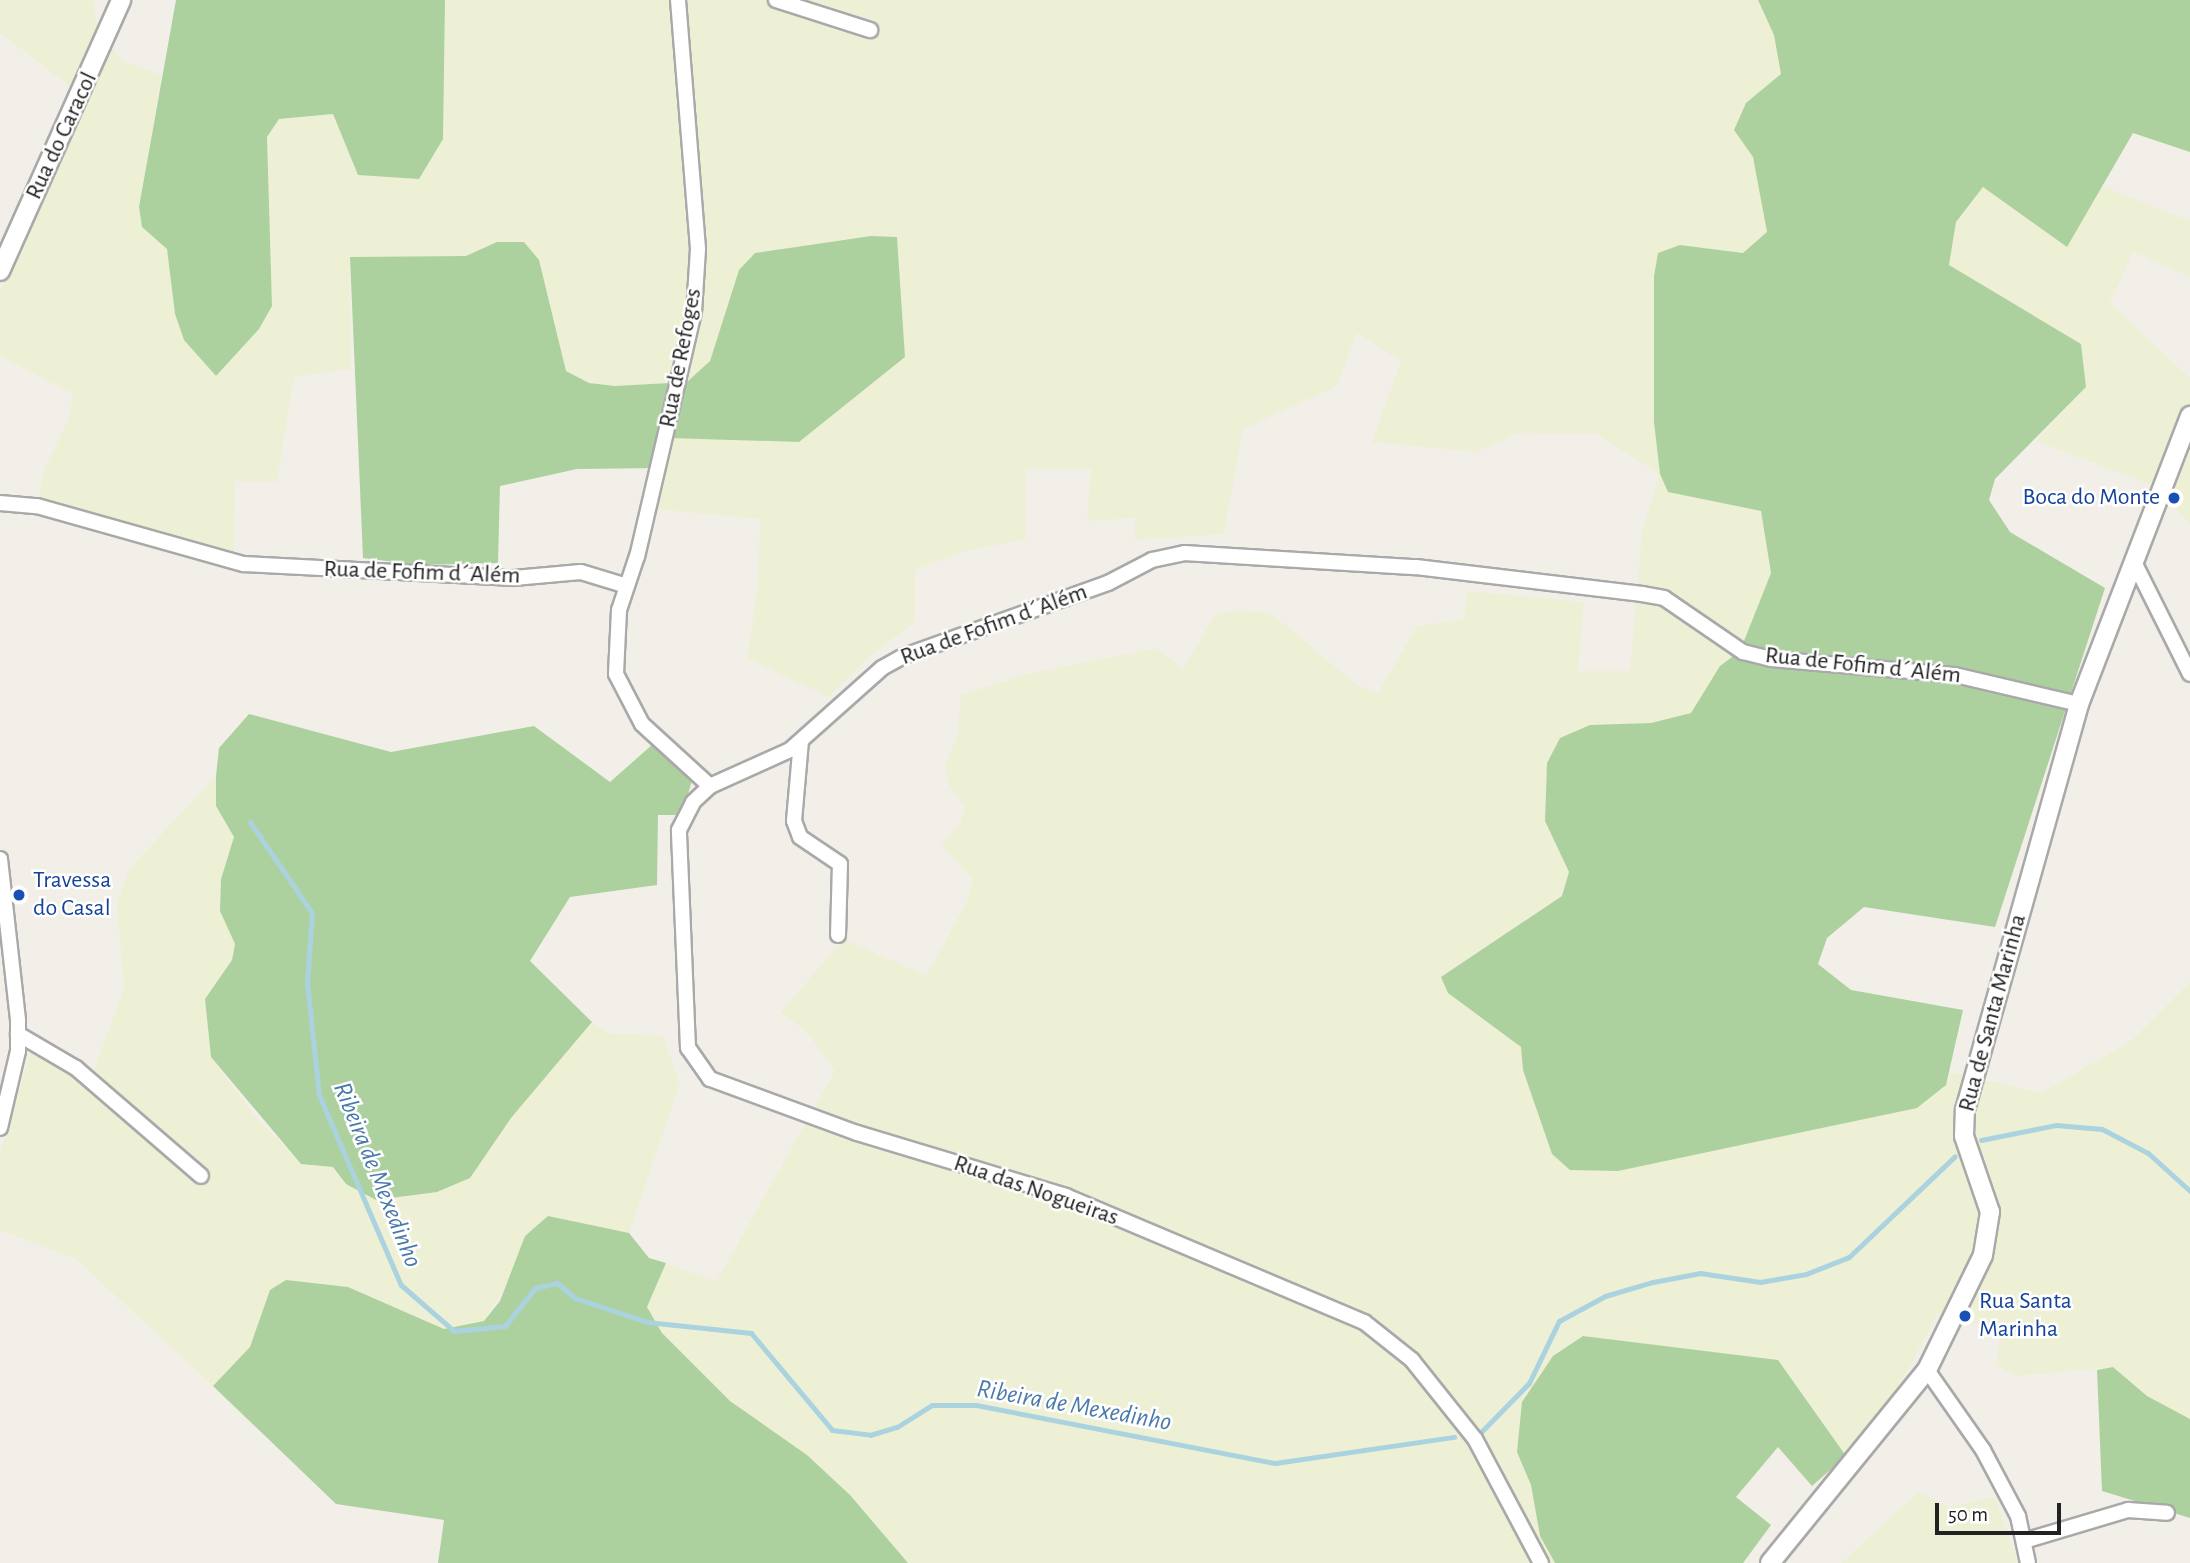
<!DOCTYPE html>
<html>
<head>
<meta charset="utf-8">
<style>
	body { margin:0 }
	#map { position:relative; width:2190px; height:1563px; overflow:hidden; background:#f2efe9; font-family:"Alegreya Sans",sans-serif }
	div>[style] { position:absolute }
	[style*='--x'] { left:calc(var(--x)*1px); top:calc(var(--y)*1px); width:calc(var(--w)*1px); rotate:calc(var(--a)*1deg) }
	.farmland>* { inset:0; background:#eef0d5 }
	.forest>* { inset:0; background:#add19e }
	.stream>* { height:5px; margin:-2.5px; padding:0 2.5px; transform-origin:2.5px; border-radius:2.5px; background:#aad3df }
	.roads { filter:drop-shadow(2px 0 #a9a9a9) drop-shadow(-2px 0 #a9a9a9) drop-shadow(0 2px #a9a9a9) drop-shadow(0 -2px #a9a9a9) }
	.minor>* { height:14px; margin:-7px; padding:0 7px; transform-origin:7px; border-radius:7px; background:#fff }
	.tertiary>* { height:18px; margin:-9px; padding:0 9px; transform-origin:9px; border-radius:9px; background:#fff }
	.dots>* { width:19px; height:19px; translate:-50% -50%; box-sizing:border-box; border:4px solid #fff; border-radius:50% }
	span { translate:-50% -50%; white-space:nowrap; text-align:center; line-height:1.15; -webkit-text-stroke:5px #fff; paint-order:stroke }
	.street-label { font-size:24px; color:#222 }
	.transit-label { font-size:24px; color:#164399 }
	.right { translate:-100% -50%; text-align:right }
	.left { translate:0 -50%; text-align:left }
	.water-label { font-size:26px; color:#4a7aab; font-style:italic }
	.scale { position:absolute; left:1935px; top:1503px; width:126px; height:32px; box-sizing:border-box; border:4px solid #222; border-top:0; padding-left:9px; font-size:21px; line-height:24px; white-space:nowrap; color:#222; -webkit-text-stroke:5px #fff; paint-order:stroke }
</style>
</head>
<body>
<div id="map">
	<div class="farmland">
		<i style="clip-path:polygon(0 0,93px 0,99px 33px,122px 60px,161px 75px,142px 192px,167px 248px,175px 314px,272px 306px,267px 137px,279px 119px,333px 114px,358px 175px,443px 139px,445px 0,1762px 0,1805px 47px,1771px 181px,1768px 231px,1743px 253px,1680px 245px,1654px 422px,1660px 474px,1668px 492px,1761px 511px,1771px 573px,1740px 651px,1691px 713px,1651px 723px,1590px 725px,1560px 738px,1547px 763px,1545px 821px,1569px 873px,1562px 896px,1441px 977px,1466px 1007px,1521px 1047px,1523px 1070px,1552px 1155px,1946px 1085px,1951px 1072px,2042px 1093px,2132px 1040px,2190px 982px,2190px 1419px,2147px 1396px,2113px 1367px,2016px 1376px,1996px 1365px,2001px 1330px,1937px 1314px,1902px 1382px,1846px 1456px,1778px 1360px,1583px 1336px,1517px 1452px,1531px 1485px,1540px 1536px,1555px 1563px,908px 1563px,850px 1495px,807px 1455px,730px 1401px,662px 1333px,647px 1307px,666px 1263px,716px 1282px,835px 1071px,806px 1031px,780px 1012px,844px 939px,926px 976px,967px 902px,973px 879px,941px 845px,960px 824px,965px 808px,948px 783px,945px 766px,957px 736px,961px 695px,1031px 673px,1157px 648px,1183px 669px,1216px 613px,1239px 611px,1271px 613px,1357px 685px,1378px 693px,1417px 626px,1464px 619px,1467px 591px,1584px 602px,1578px 671px,1630px 671px,1642px 533px,1659px 474px,1596px 434px,1518px 433px,1477px 452px,1372px 442px,1401px 361px,1357px 333px,1337px 386px,1243px 429px,1224px 534px,1135px 540px,1135px 518px,1087px 521px,1091px 469px,1026px 469px,1026px 539px,962px 552px,915px 570px,915px 622px,870px 656px,829px 697px,747px 658px,758px 585px,760px 519px,653px 509px,668px 438px,799px 441px,905px 358px,897px 237px,871px 236px,755px 253px,739px 270px,710px 361px,687px 382px,615px 386px,589px 383px,566px 371px,539px 261px,497px 242px,467px 256px,350px 257px,351px 369px,294px 377px,277px 482px,235px 481px,234px 569px,142px 546px,37px 508px,44px 470px,69px 418px,73px 394px,0 356px,0 291px,88px 100px,0 33px)"></i>
		<i style="clip-path:polygon(2102px 186px,2190px 221px,2190px 277px,2133px 252px,2110px 303px,2190px 378px,2190px 524px,2154px 486px,2036px 441px,2086px 387px,2081px 344px,1949px 265px,1956px 222px,1983px 187px,2073px 236px)"></i>
		<i style="clip-path:polygon(216px 776px,216px 806px,234px 837px,221px 879px,220px 911px,235px 944px,232px 960px,205px 999px,211px 1057px,257px 1118px,301px 1164px,333px 1167px,346px 1184px,376px 1200px,437px 1192px,470px 1178px,511px 1118px,592px 1022px,609px 1033px,663px 1036px,680px 1084px,629px 1233px,548px 1216px,484px 1321px,444px 1329px,348px 1287px,286px 1280px,270px 1291px,250px 1347px,213px 1386px,76px 1259px,0 1230px,0 1152px,33px 1043px,91px 1078px,124px 988px,117px 905px,129px 869px)"></i>
		<i style="clip-path:polygon(1918px 1492px,1948px 1507px,1995px 1497px,2018px 1563px,1841px 1563px)"></i>
	</div>
	<div class="forest">
		<i style="clip-path:polygon(176px 0,445px 0,443px 139px,419px 179px,358px 175px,333px 114px,279px 119px,267px 137px,272px 306px,259px 329px,216px 376px,184px 340px,175px 314px,167px 249px,142px 227px,139px 207px)"></i>
		<i style="clip-path:polygon(1758px 0,2190px 0,2190px 152px,2133px 133px,2067px 247px,1983px 187px,1956px 222px,1949px 265px,2081px 344px,2086px 387px,1995px 479px,1989px 500px,2010px 532px,2105px 588px,1995px 927px,1864px 907px,1827px 938px,1818px 964px,1851px 990px,1963px 1010px,1946px 1085px,1917px 1108px,1618px 1171px,1570px 1170px,1552px 1154px,1523px 1070px,1521px 1047px,1448px 993px,1441px 977px,1562px 896px,1569px 872px,1545px 821px,1547px 763px,1560px 738px,1590px 725px,1651px 723px,1691px 713px,1720px 666px,1740px 651px,1771px 573px,1761px 511px,1668px 492px,1660px 474px,1654px 422px,1654px 276px,1658px 253px,1680px 245px,1743px 253px,1767px 232px,1753px 157px,1734px 130px,1746px 103px,1781px 74px,1774px 35px)"></i>
		<i style="clip-path:polygon(871px 236px,897px 237px,905px 357px,799px 442px,668px 438px,658px 468px,577px 469px,500px 486px,498px 563px,419px 565px,363px 558px,350px 257px,466px 256px,497px 242px,524px 242px,539px 260px,566px 371px,589px 383px,615px 386px,687px 382px,710px 361px,739px 270px,755px 253px)"></i>
		<i style="clip-path:polygon(249px 714px,391px 752px,534px 726px,610px 782px,653px 744px,693px 778px,681px 815px,658px 815px,657px 885px,570px 897px,530px 961px,592px 1022px,511px 1118px,470px 1178px,437px 1192px,376px 1200px,346px 1184px,333px 1167px,301px 1164px,211px 1057px,205px 999px,232px 960px,235px 944px,220px 911px,221px 879px,234px 837px,216px 806px,216px 776px,219px 748px)"></i>
		<i style="clip-path:polygon(548px 1216px,629px 1233px,649px 1258px,666px 1263px,647px 1307px,662px 1333px,730px 1401px,807px 1455px,850px 1495px,908px 1563px,438px 1563px,444px 1520px,336px 1504px,213px 1386px,250px 1347px,270px 1290px,286px 1280px,348px 1287px,444px 1329px,484px 1321px,500px 1301px,525px 1236px)"></i>
		<i style="clip-path:polygon(1583px 1336px,1778px 1360px,1846px 1456px,1812px 1486px,1778px 1447px,1736px 1497px,1771px 1525px,1743px 1563px,1555px 1563px,1540px 1536px,1531px 1485px,1517px 1452px,1522px 1402px,1553px 1356px)"></i>
		<i style="clip-path:polygon(2113px 1367px,2147px 1396px,2190px 1419px,2190px 1518px,2102px 1491px,2097px 1370px)"></i>
	</div>
	<div class="stream">
		<i style="--x:250;--y:822;--w:110;--a:55.7"></i>
		<i style="--x:312;--y:913;--w:70;--a:94.1"></i>
		<i style="--x:307;--y:983;--w:113;--a:83.9"></i>
		<i style="--x:319;--y:1095;--w:207;--a:66.7"></i>
		<i style="--x:401;--y:1285;--w:70;--a:41"></i>
		<i style="--x:454;--y:1331;--w:51;--a:-5.6"></i>
		<i style="--x:505;--y:1326;--w:48;--a:-51.7"></i>
		<i style="--x:535;--y:1288;--w:23;--a:-13"></i>
		<i style="--x:557;--y:1283;--w:23;--a:40"></i>
		<i style="--x:575;--y:1298;--w:76;--a:18.4"></i>
		<i style="--x:647;--y:1322;--w:105;--a:6"></i>
		<i style="--x:751;--y:1333;--w:126;--a:50.1"></i>
		<i style="--x:832;--y:1430;--w:38;--a:7"></i>
		<i style="--x:870;--y:1435;--w:28;--a:-17"></i>
		<i style="--x:897;--y:1427;--w:41;--a:-32.2"></i>
		<i style="--x:932;--y:1405;--w:44;--a:0"></i>
		<i style="--x:976;--y:1405;--w:305;--a:11"></i>
		<i style="--x:1275;--y:1463;--w:181;--a:-8.3"></i>
		<i style="--x:1981;--y:1140;--w:76;--a:-11.3"></i>
		<i style="--x:2056;--y:1125;--w:46;--a:5"></i>
		<i style="--x:2102;--y:1129;--w:52;--a:27.6"></i>
		<i style="--x:2148;--y:1153;--w:57;--a:42.1"></i>
		<i style="--x:1482;--y:1431;--w:67;--a:-45.6"></i>
		<i style="--x:1529;--y:1383;--w:69;--a:-64.2"></i>
		<i style="--x:1559;--y:1321;--w:52;--a:-28.5"></i>
		<i style="--x:1605;--y:1296;--w:50;--a:-16.3"></i>
		<i style="--x:1653;--y:1282;--w:48;--a:-10.8"></i>
		<i style="--x:1700;--y:1273;--w:61;--a:8.5"></i>
		<i style="--x:1760;--y:1282;--w:47;--a:-9.9"></i>
		<i style="--x:1806;--y:1274;--w:46;--a:-21.6"></i>
		<i style="--x:1849;--y:1257;--w:146;--a:-43.6"></i>
	</div>
	<div class="roads">
		<div class="minor">
			<i style="--x:678;--y:0;--w:250;--a:85.4"></i>
			<i style="--x:698;--y:249;--w:63;--a:93.6"></i>
			<i style="--x:694;--y:312;--w:251;--a:103.1"></i>
			<i style="--x:637;--y:556;--w:57;--a:108.4"></i>
			<i style="--x:619;--y:610;--w:64;--a:92.7"></i>
			<i style="--x:616;--y:674;--w:56;--a:62.5"></i>
			<i style="--x:642;--y:724;--w:92;--a:42.4"></i>
			<i style="--x:776;--y:0;--w:99;--a:17.7"></i>
			<i style="--x:0;--y:503;--w:37;--a:5"></i>
			<i style="--x:37;--y:506;--w:215;--a:15.7"></i>
			<i style="--x:244;--y:564;--w:270;--a:3"></i>
			<i style="--x:514;--y:578;--w:67;--a:-5.1"></i>
			<i style="--x:581;--y:572;--w:48;--a:16.9"></i>
			<i style="--x:2134;--y:562;--w:125;--a:63.4"></i>
			<i style="--x:801;--y:741;--w:80;--a:95"></i>
			<i style="--x:794;--y:821;--w:17;--a:69"></i>
			<i style="--x:800;--y:837;--w:48;--a:34"></i>
			<i style="--x:840;--y:864;--w:71;--a:91.6"></i>
			<i style="--x:0;--y:859;--w:162;--a:83.6"></i>
			<i style="--x:18;--y:1020;--w:31;--a:90"></i>
			<i style="--x:18;--y:1051;--w:79;--a:103.2"></i>
			<i style="--x:18;--y:1034;--w:67;--a:30.4"></i>
			<i style="--x:76;--y:1068;--w:165;--a:40.8"></i>
			<i style="--x:1927;--y:1370;--w:98;--a:55"></i>
			<i style="--x:1983;--y:1450;--w:75;--a:62.1"></i>
			<i style="--x:2018;--y:1516;--w:48;--a:78"></i>
			<i style="--x:2024;--y:1541;--w:109;--a:-16.6"></i>
			<i style="--x:2128;--y:1510;--w:39;--a:4"></i>
			<i style="--x:1541;--y:1563;--w:140;--a:-118"></i>
			<i style="--x:1475;--y:1439;--w:101;--a:-128.6"></i>
			<i style="--x:1412;--y:1360;--w:61;--a:-141.6"></i>
			<i style="--x:1364;--y:1322;--w:324;--a:-157.1"></i>
			<i style="--x:1066;--y:1196;--w:218;--a:-163.2"></i>
			<i style="--x:857;--y:1133;--w:157;--a:-159.8"></i>
			<i style="--x:710;--y:1079;--w:38;--a:-125"></i>
			<i style="--x:688;--y:1048;--w:218;--a:-92.4"></i>
			<i style="--x:679;--y:830;--w:31;--a:-63"></i>
			<i style="--x:693;--y:802;--w:23;--a:-43"></i>
			<i style="--x:710;--y:786;--w:88;--a:-24.2"></i>
			<i style="--x:790;--y:750;--w:123;--a:-41.7"></i>
			<i style="--x:882;--y:668;--w:25;--a:-29"></i>
			<i style="--x:904;--y:656;--w:217;--a:-19.7"></i>
			<i style="--x:1108;--y:583;--w:50;--a:-27.6"></i>
			<i style="--x:1152;--y:560;--w:33;--a:-12"></i>
			<i style="--x:1184;--y:553;--w:232;--a:3.5"></i>
			<i style="--x:1416;--y:567;--w:228;--a:6.8"></i>
			<i style="--x:1642;--y:594;--w:22;--a:10"></i>
			<i style="--x:1664;--y:598;--w:96;--a:34.4"></i>
			<i style="--x:1743;--y:652;--w:29;--a:14"></i>
			<i style="--x:1771;--y:659;--w:185;--a:5"></i>
			<i style="--x:1955;--y:675;--w:127;--a:13.2"></i>
		</div>
		<div class="tertiary">
			<i style="--x:0;--y:271;--w:297;--a:-65.9"></i>
			<i style="--x:1770;--y:1563;--w:249;--a:-50.9"></i>
			<i style="--x:1927;--y:1370;--w:128;--a:-64"></i>
			<i style="--x:1983;--y:1255;--w:44;--a:-80.8"></i>
			<i style="--x:1990;--y:1212;--w:80;--a:-108.9"></i>
			<i style="--x:1964;--y:1136;--w:26;--a:-88"></i>
			<i style="--x:1965;--y:1110;--w:422;--a:-74.3"></i>
			<i style="--x:2079;--y:704;--w:309;--a:-68.9"></i>
		</div>
	</div>
	<div class="dots">
		<i style="left:2174px;top:498px;background:#1a4fb4"></i>
		<i style="left:19px;top:895px;background:#1a4fb4"></i>
		<i style="left:1965px;top:1316px;background:#1a4fb4"></i>
	</div>
	<div class="street-label">
		<span style="left:62px;top:136px;rotate:-65deg">Rua do Caracol</span>
		<span style="left:681px;top:358px;rotate:-79deg">Rua de Refoges</span>
		<span style="left:422px;top:573px;rotate:2deg">Rua de Fofim d´Além</span>
		<span style="left:994px;top:625px;rotate:-20deg">Rua de Fofim d´Além</span>
		<span style="left:1863px;top:666px;rotate:6deg">Rua de Fofim d´Além</span>
		<span style="left:1993px;top:1013px;rotate:-75deg">Rua de Santa Marinha</span>
		<span style="left:1036px;top:1191px;rotate:19deg">Rua das Nogueiras</span>
	</div>
	<div class="transit-label">
		<span class="right" style="left:2160px;top:498px">Boca do Monte</span>
		<span class="left" style="left:33px;top:895px">Travessa<br>do Casal</span>
		<span class="left" style="left:1979px;top:1316px">Rua Santa<br>Marinha</span>
	</div>
	<div class="water-label">
		<span style="left:377px;top:1175px;rotate:68deg">Ribeira de Mexedinho</span>
		<span style="left:1074px;top:1406px;rotate:10deg">Ribeira de Mexedinho</span>
	</div>
	<div class="scale">50 m</div>
</div>
</body>
</html>
